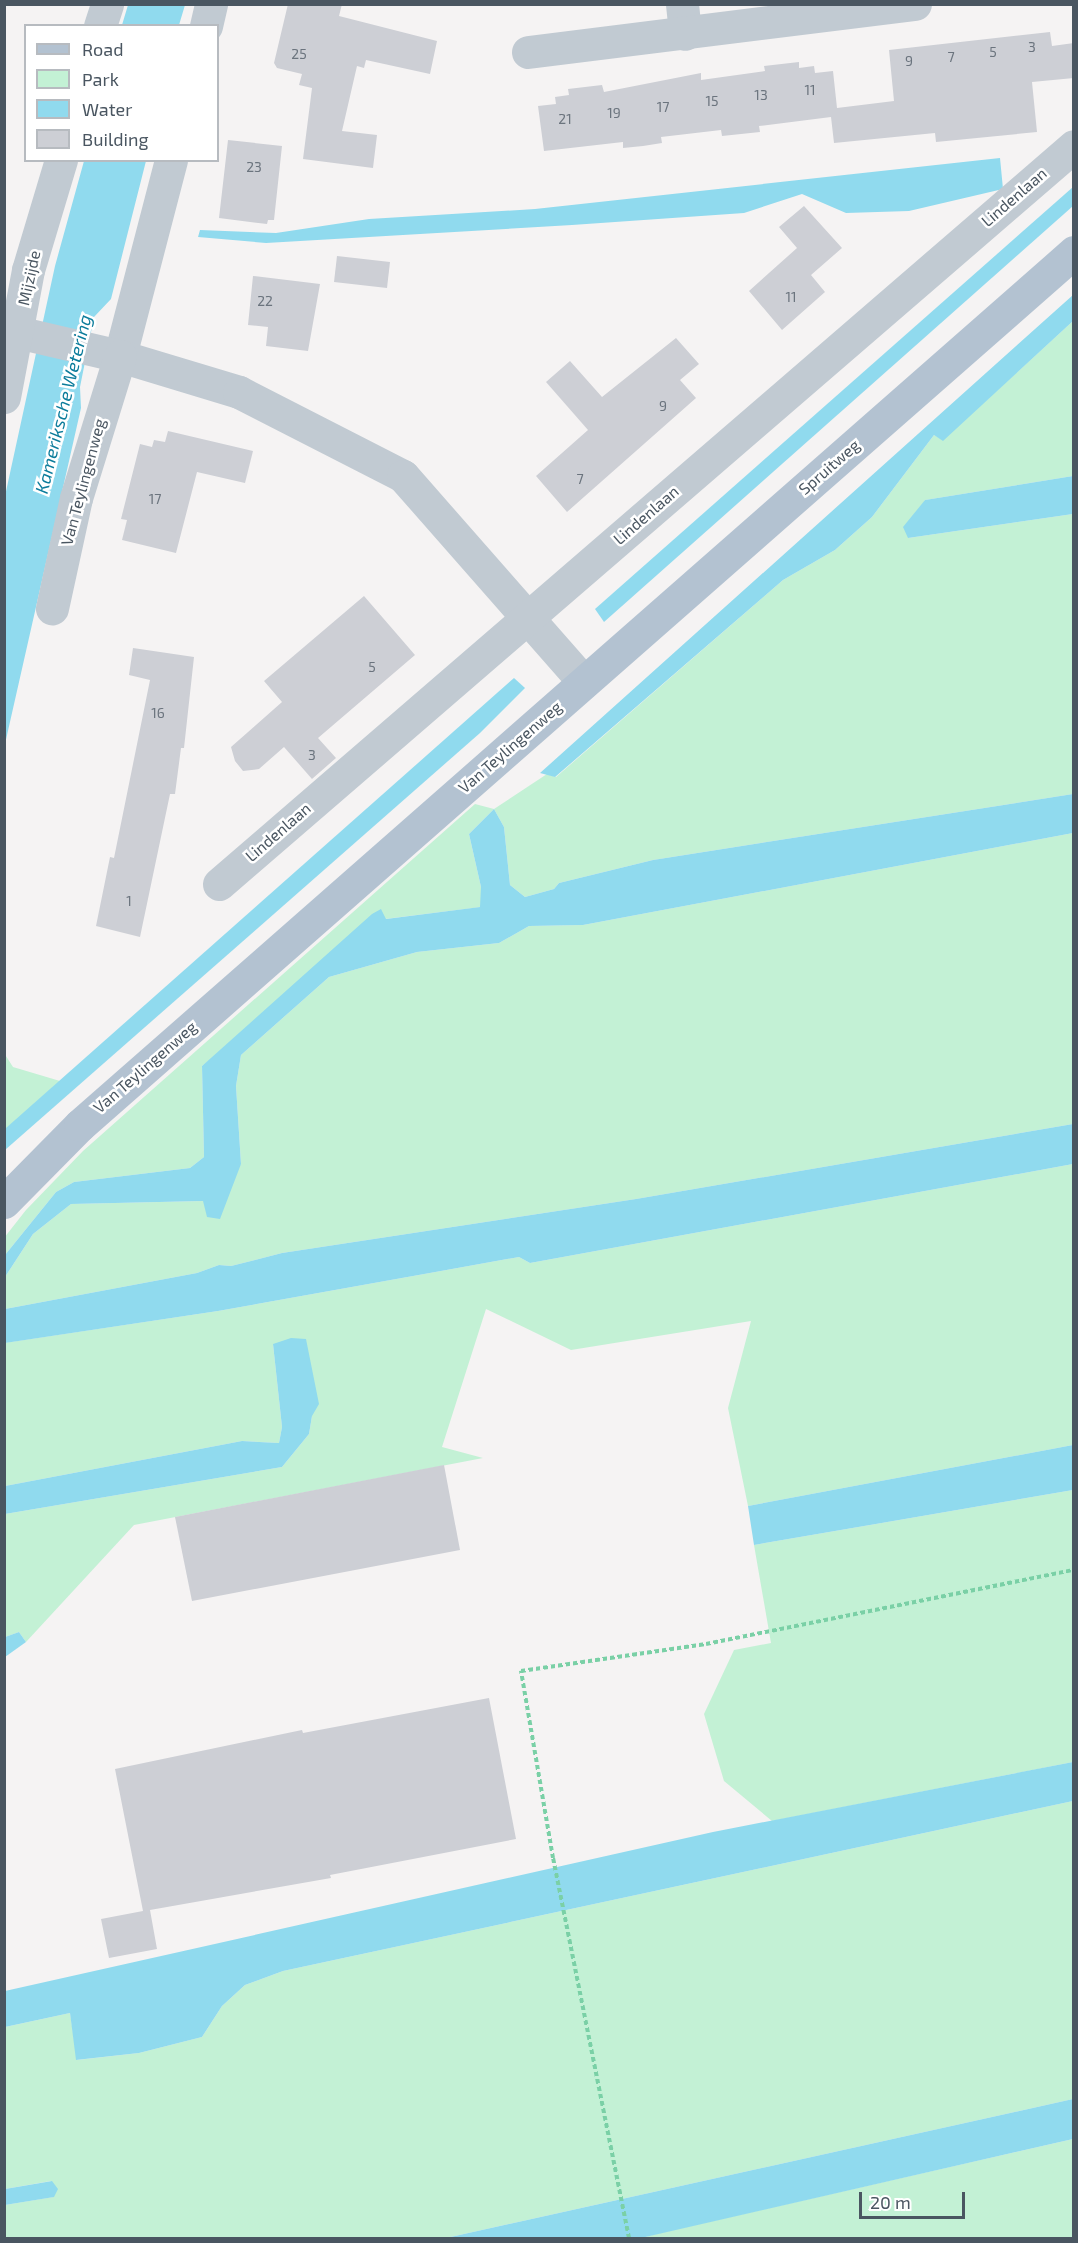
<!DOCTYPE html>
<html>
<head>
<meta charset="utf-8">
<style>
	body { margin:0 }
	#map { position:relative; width:1078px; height:2243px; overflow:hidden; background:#f5f3f3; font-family:"Exo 2",sans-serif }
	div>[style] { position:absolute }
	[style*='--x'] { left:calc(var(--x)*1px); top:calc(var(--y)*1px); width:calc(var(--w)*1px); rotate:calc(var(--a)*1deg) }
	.green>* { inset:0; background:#c3f1d5 }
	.water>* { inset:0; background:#90daee }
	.building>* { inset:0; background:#cdcfd5 }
	.path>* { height:4px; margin-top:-2px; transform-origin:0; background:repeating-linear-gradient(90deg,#7ad0a6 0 4.5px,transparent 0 7.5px) }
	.minor>* { height:33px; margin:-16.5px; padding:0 16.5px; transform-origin:16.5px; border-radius:16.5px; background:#c1cad2 }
	.major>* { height:33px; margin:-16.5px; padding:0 16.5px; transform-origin:16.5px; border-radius:16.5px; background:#b3c2d1 }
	span { translate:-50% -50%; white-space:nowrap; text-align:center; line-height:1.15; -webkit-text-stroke:5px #fff; paint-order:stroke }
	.number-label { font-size:14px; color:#6b747e }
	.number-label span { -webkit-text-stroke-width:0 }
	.street-label { font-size:16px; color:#4a5661 }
	.water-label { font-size:18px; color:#0c7c9b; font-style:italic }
	.frame { position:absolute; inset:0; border:6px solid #4a5661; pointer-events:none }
	.legend { position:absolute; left:24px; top:24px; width:195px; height:138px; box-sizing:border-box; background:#fff; border:2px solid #b7bbc0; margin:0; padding:8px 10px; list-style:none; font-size:18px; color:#4a5661 }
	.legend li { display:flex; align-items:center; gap:12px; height:30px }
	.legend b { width:30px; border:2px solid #b7bbc0 }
	.scale { position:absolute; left:859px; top:2192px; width:106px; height:27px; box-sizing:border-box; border:3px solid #4a5661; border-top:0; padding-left:8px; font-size:18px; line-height:21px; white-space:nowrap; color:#4a5661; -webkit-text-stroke:4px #fff; paint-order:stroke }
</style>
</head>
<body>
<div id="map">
	<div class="green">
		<i style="clip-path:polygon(1073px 321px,1073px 476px,925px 500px,908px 538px,1073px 514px,1073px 794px,653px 860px,559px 883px,554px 889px,525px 897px,510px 885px,504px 827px,494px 809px,469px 834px,481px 887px,481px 907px,385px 919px,202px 1066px,204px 1157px,190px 1168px,74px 1182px,56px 1192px,5px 1255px,4px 1238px,26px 1210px,83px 1151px,475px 804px,494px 809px,547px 774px,556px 777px,783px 580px,835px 550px,872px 517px,934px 435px,943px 440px)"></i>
		<i style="clip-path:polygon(1073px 833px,1073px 1124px,636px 1199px,282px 1253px,231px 1266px,219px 1265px,197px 1273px,5px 1309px,5px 1277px,33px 1234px,71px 1204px,204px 1201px,241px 1164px,236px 1086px,241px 1055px,329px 977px,417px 952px,499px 943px,529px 926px,583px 925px)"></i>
		<i style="clip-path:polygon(4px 1053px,13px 1067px,60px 1081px,5px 1130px)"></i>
		<i style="clip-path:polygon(1073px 1164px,1073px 1445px,748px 1506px,728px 1408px,751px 1321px,571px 1350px,486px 1309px,442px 1447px,483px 1458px,134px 1525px,26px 1642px,19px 1632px,5px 1637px,5px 1514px,282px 1467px,309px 1434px,312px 1416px,273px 1344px,282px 1427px,279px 1443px,242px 1441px,5px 1486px,4px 1343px,218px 1311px,519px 1257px,530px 1263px)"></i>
		<i style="clip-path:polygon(1073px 1490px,1073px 1762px,772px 1821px,724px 1781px,704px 1714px,734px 1650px,771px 1643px,754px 1545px)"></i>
		<i style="clip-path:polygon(1073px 1801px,1073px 2099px,446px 2238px,5px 2238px,5px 2205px,53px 2197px,51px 2181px,5px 2189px,5px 2027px,70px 2013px,77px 2060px,139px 2053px,202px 2037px,222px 2006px,245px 1985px,283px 1971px)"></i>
		<i style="clip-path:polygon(1073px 2139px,1073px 2238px,641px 2238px,660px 2233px)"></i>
	</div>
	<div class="water">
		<i style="clip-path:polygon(128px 5px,128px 4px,185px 5px,179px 25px,122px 25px)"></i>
		<i style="clip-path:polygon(1000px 158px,1003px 189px,909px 211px,846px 213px,802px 194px,744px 213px,572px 225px,266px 243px,198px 237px,200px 230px,276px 233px,369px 219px,535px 209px)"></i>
		<i style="clip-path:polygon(84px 161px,146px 161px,111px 299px,94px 317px,80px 387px,81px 408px,5px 744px,5px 496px,55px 266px)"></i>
		<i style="clip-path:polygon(1073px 187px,1073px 206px,604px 622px,595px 609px)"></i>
		<i style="clip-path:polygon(1073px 295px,1073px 321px,943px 441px,934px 435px,872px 517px,835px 550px,783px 580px,555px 777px,540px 773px)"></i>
		<i style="clip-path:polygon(1073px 476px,1073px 514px,908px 538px,903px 527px,925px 500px)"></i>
		<i style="clip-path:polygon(514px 678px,525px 688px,480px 733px,5px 1150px,6px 1128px)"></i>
		<i style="clip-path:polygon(1073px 794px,1073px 833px,583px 925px,529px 926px,499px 943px,417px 952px,329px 977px,241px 1055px,236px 1086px,241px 1164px,220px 1219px,207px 1217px,203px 1201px,71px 1204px,33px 1234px,5px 1277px,5px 1255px,56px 1192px,74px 1182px,190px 1168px,204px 1157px,202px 1066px,372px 914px,381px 909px,386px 919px,480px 907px,481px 887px,469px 834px,494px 809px,504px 827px,510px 885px,525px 897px,554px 889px,559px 883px,653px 860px)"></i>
		<i style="clip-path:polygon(1073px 1124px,1073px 1164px,530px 1263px,519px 1257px,218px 1311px,5px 1343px,5px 1309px,197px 1273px,219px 1265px,231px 1266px,282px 1253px,636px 1199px)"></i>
		<i style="clip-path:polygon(291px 1338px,306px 1339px,319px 1404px,312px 1416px,309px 1434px,282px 1467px,5px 1514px,5px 1486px,242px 1441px,279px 1443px,282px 1427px,273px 1344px)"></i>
		<i style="clip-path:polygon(1073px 1445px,1073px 1490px,754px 1545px,748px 1506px)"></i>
		<i style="clip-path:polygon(19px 1632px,26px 1642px,5px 1657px,5px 1637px)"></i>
		<i style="clip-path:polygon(1073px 1762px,1073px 1801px,283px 1971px,245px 1985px,222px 2006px,202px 2037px,139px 2053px,76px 2060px,70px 2013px,5px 2027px,5px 1991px,713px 1832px)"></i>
		<i style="clip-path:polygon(1073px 2099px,1073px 2139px,641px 2238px,446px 2238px)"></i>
		<i style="clip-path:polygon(52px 2181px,58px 2189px,54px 2197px,5px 2205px,5px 2189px)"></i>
	</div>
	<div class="building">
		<i style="clip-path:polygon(288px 4px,342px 4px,339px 16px,437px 41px,430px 74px,366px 60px,364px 68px,357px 66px,342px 131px,377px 135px,373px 168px,303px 159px,312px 88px,299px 85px,302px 74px,277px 68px,274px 63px)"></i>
		<i style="clip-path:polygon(1050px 32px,1052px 46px,1074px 43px,1074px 78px,1032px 82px,1037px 132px,936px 142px,935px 133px,834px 143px,831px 117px,759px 126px,760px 132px,722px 136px,721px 130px,661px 137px,662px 143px,643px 146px,623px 148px,623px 142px,544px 151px,538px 106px,556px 104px,555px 97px,569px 95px,568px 89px,602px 85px,604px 92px,701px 73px,701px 80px,765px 71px,764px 66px,799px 62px,799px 68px,814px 66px,815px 73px,833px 71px,837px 108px,894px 101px,889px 50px)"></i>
		<i style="clip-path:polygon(228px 140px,282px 146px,274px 220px,268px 220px,267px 224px,219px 218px)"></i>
		<i style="clip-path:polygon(804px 206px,842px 248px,811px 275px,825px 292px,782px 330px,749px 291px,797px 248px,779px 227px)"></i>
		<i style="clip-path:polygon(337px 256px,390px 262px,387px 288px,334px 282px)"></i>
		<i style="clip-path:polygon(253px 276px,320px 284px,308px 351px,266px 346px,268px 327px,248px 325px)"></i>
		<i style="clip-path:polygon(676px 338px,699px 364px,680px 380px,696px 398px,567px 512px,536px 476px,588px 430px,546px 382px,570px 361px,602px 397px)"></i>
		<i style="clip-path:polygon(168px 431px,253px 451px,245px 483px,197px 472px,176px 553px,122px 540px,127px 520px,121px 519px,140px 444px,152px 447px,154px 440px,165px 442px)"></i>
		<i style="clip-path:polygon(364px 596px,415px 655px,318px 738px,336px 758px,312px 779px,284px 747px,259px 769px,243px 771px,235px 761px,231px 747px,282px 702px,264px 681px)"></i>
		<i style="clip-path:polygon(133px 648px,194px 657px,184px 748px,181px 748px,175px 794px,170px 794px,140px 937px,96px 926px,110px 857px,114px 858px,150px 680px,129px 675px)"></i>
		<i style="clip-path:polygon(444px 1465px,460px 1550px,192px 1601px,175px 1517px)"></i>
		<i style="clip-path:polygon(489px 1698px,516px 1839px,330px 1875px,331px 1878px,150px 1910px,157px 1949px,109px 1958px,101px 1919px,143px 1911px,115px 1769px,302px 1730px,303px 1733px)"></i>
	</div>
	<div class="path">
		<i style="--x:629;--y:2238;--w:388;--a:-101.3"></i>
		<i style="--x:553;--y:1858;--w:190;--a:-99.7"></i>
		<i style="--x:521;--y:1671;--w:187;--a:-8.3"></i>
		<i style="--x:706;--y:1644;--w:375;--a:-11.4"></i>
	</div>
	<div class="minor">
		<i style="--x:682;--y:4;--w:30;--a:84"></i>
		<i style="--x:100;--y:26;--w:23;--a:-72"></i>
		<i style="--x:206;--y:26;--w:23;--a:-77"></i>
		<i style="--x:528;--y:52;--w:390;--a:-7.1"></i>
		<i style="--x:171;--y:160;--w:203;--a:104.6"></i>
		<i style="--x:120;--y:356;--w:124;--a:16.8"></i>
		<i style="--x:239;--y:392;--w:184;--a:27.1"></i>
		<i style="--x:403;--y:476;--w:274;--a:48.7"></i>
		<i style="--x:4;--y:329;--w:119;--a:13.1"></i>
		<i style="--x:120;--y:356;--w:149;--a:107.2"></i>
		<i style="--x:76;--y:498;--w:113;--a:102.3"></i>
		<i style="--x:4;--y:397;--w:129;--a:-79.3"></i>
		<i style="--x:28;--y:270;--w:115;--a:-73.3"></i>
		<i style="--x:219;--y:884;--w:1129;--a:-40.8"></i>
	</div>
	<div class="major">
		<i style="--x:4;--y:1202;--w:108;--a:-45.4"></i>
		<i style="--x:80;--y:1125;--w:1323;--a:-41.29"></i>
	</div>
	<div class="number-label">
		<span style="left:1032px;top:47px">3</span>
		<span style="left:993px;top:52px">5</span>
		<span style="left:299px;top:54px">25</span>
		<span style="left:951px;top:57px">7</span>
		<span style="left:909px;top:61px">9</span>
		<span style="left:810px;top:90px">11</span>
		<span style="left:761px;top:95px">13</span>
		<span style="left:712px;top:101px">15</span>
		<span style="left:663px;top:107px">17</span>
		<span style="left:614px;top:113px">19</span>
		<span style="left:565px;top:119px">21</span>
		<span style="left:254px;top:167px">23</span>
		<span style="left:791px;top:297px">11</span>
		<span style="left:265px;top:301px">22</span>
		<span style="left:663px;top:406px">9</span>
		<span style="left:580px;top:479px">7</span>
		<span style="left:155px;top:499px">17</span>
		<span style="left:372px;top:667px">5</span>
		<span style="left:158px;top:713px">16</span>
		<span style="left:312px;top:755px">3</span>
		<span style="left:129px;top:901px">1</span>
	</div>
	<div class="street-label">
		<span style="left:1014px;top:197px;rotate:-41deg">Lindenlaan</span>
		<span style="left:29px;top:278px;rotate:-78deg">Mijzijde</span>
		<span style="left:829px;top:467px;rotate:-41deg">Spruitweg</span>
		<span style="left:83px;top:482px;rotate:-75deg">Van Teylingenweg</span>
		<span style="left:646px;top:515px;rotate:-41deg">Lindenlaan</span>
		<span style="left:510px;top:747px;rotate:-41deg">Van Teylingenweg</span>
		<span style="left:278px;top:832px;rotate:-41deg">Lindenlaan</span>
		<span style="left:145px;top:1067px;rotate:-41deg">Van Teylingenweg</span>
	</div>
	<div class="water-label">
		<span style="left:63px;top:404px;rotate:-76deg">Kameriksche Wetering</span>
	</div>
	<div class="frame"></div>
	<ul class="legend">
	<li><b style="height:8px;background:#b3c2d1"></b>Road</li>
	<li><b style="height:16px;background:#c3f1d5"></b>Park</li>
	<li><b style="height:16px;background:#90daee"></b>Water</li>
	<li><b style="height:16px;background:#cdcfd5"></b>Building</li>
	</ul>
	<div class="scale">20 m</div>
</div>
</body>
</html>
